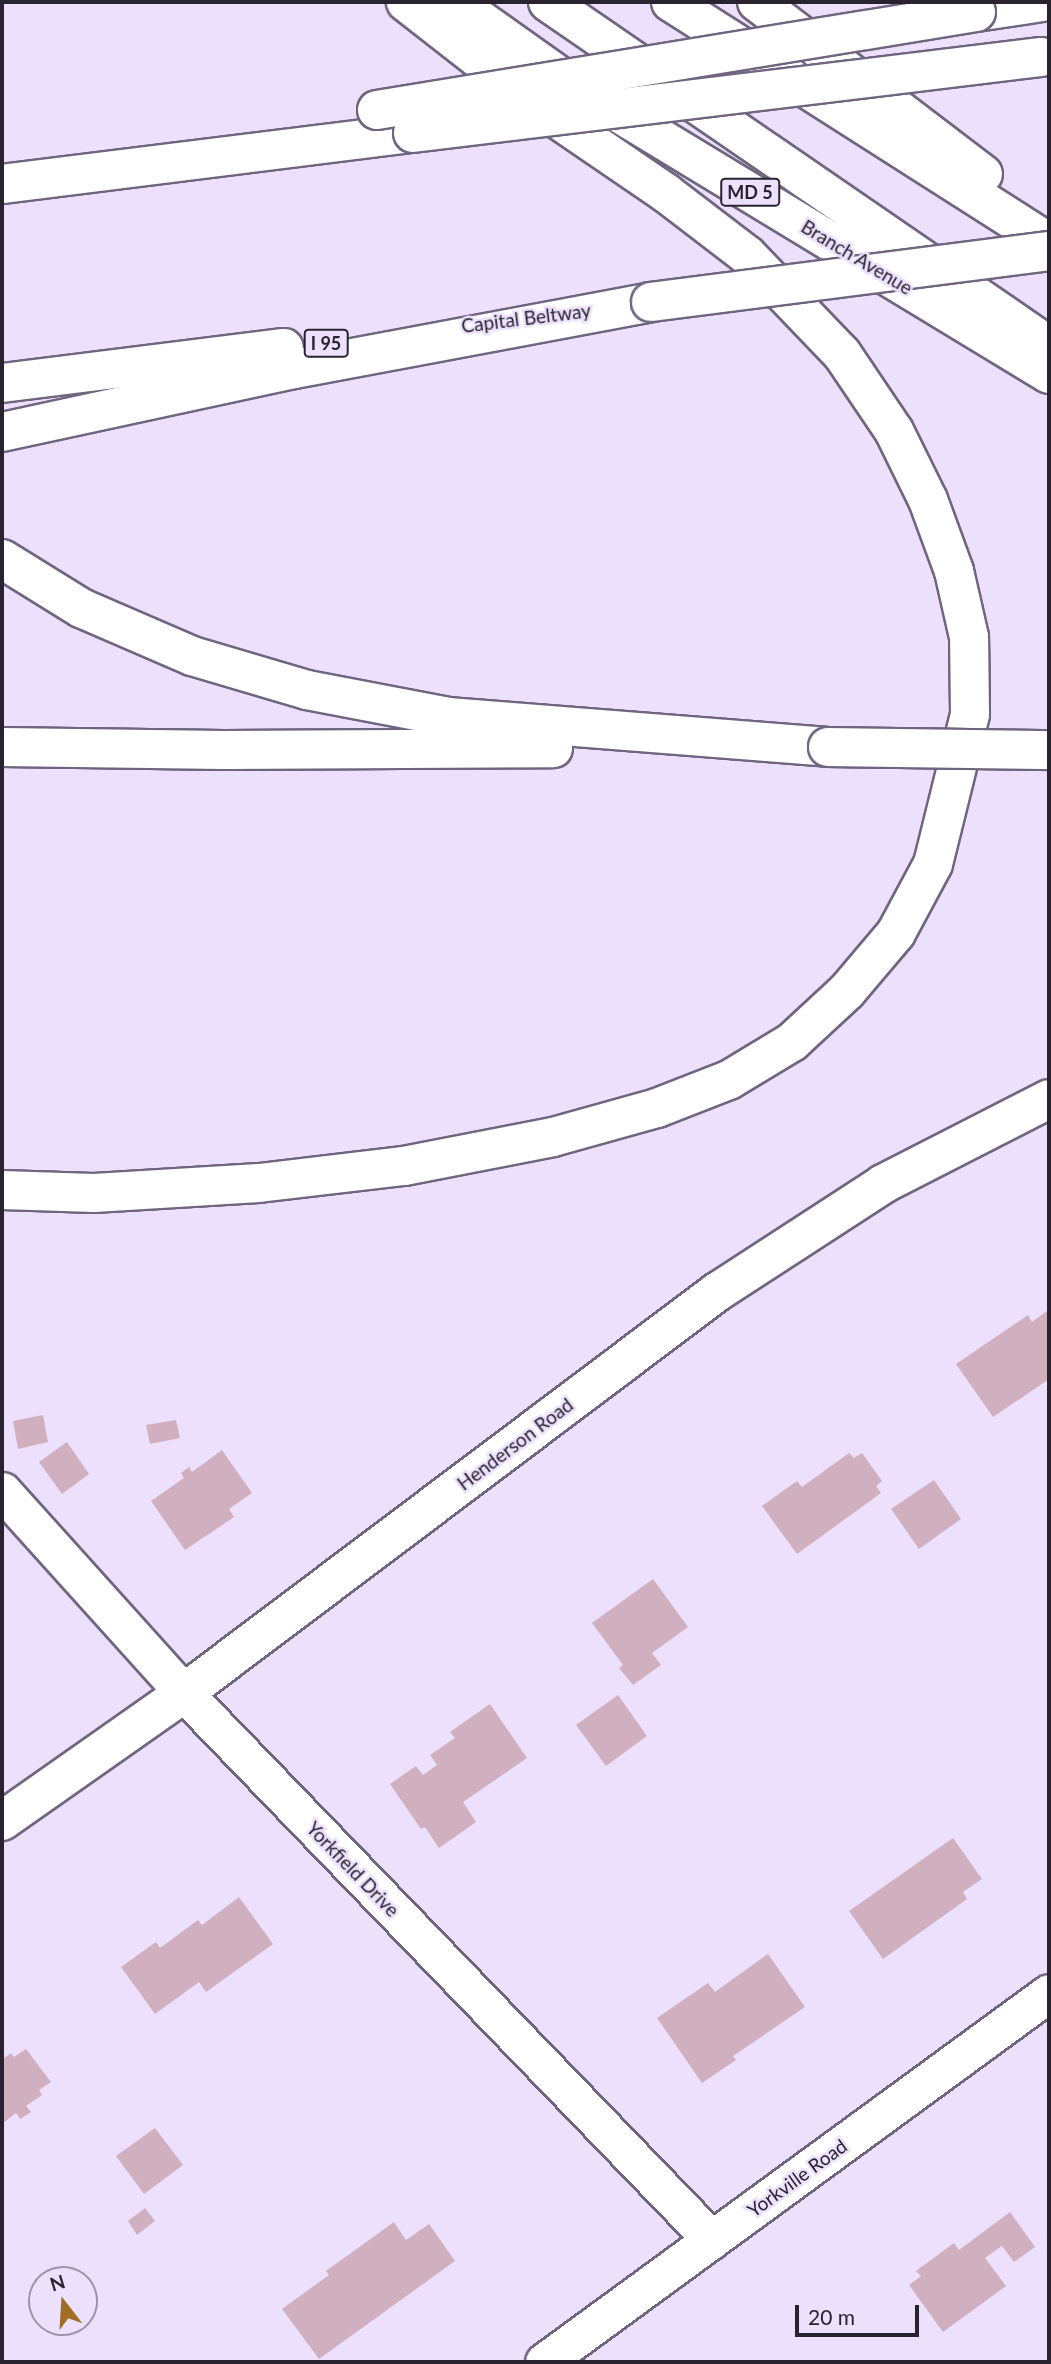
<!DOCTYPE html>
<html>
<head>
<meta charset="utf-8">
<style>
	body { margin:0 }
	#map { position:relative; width:1051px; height:2364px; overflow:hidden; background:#ece0fd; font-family:Lato,sans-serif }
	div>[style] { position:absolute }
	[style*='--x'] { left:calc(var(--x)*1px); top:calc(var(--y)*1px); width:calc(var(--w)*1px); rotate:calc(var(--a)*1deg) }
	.building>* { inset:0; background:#d0b0be }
	.roads { filter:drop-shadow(2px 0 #70657f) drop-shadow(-2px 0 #70657f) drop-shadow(0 2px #70657f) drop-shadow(0 -2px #70657f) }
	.street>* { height:37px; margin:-18.5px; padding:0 18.5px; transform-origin:18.5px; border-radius:18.5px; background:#fff }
	.secondary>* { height:38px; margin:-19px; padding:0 19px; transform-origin:19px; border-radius:19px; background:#fff }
	.highway>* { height:38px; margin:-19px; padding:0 19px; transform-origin:19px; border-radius:19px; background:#fff }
	.bridges { filter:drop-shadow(2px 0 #70657f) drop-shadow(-2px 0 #70657f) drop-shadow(0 2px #70657f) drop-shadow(0 -2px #70657f) }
	.highway-bridge>* { height:38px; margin:-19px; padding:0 19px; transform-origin:19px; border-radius:19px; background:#fff }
	span { translate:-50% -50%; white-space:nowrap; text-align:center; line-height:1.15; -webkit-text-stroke:5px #ece0fd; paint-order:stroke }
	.shield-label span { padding:2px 5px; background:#ece0fd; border:2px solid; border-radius:5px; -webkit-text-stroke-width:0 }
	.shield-label { font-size:18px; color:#28232e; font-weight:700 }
	.street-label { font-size:19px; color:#28232e }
	.frame { position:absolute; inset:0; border:4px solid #28232e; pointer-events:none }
	.north { position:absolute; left:28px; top:2266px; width:70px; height:70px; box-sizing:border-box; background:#ece0fd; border:2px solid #9e94aa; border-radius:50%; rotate:343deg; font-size:19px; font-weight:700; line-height:28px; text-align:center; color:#28232e }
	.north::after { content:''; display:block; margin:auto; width:24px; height:32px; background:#a16e24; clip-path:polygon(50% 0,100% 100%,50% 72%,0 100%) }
	.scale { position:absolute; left:795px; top:2305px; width:124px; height:32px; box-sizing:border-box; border:4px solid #28232e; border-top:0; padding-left:9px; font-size:21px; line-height:24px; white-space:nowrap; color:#28232e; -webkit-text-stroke:5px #ece0fd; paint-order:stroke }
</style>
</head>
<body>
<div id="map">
	<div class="building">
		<i style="clip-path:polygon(1047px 1311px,1049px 1379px,993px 1417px,956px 1364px,1028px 1315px,1032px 1322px)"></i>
		<i style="clip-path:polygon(43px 1415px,48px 1442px,18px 1449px,13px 1421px)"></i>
		<i style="clip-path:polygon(176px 1420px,180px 1438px,150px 1444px,146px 1425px)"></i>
		<i style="clip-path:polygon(67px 1442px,89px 1474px,62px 1494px,39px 1462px)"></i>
		<i style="clip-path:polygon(222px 1450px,252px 1493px,229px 1509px,234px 1517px,185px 1550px,151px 1501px,184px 1478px,181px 1473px,189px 1467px,192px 1472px)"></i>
		<i style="clip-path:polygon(849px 1453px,854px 1458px,862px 1453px,882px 1481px,876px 1486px,881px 1493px,797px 1554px,762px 1506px,797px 1481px,802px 1487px)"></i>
		<i style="clip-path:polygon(934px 1480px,961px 1519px,919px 1549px,891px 1509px)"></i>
		<i style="clip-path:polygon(653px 1579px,688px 1627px,652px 1653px,661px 1665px,633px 1685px,619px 1668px,623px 1665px,592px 1623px)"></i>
		<i style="clip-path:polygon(618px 1695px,647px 1736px,606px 1766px,576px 1725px)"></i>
		<i style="clip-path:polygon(490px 1704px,527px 1758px,463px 1802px,476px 1822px,439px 1848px,425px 1827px,421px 1829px,390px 1784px,416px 1766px,423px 1775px,437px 1765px,430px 1755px,455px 1738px,450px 1732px)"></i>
		<i style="clip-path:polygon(953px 1838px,982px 1879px,963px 1892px,967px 1899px,883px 1959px,849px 1911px)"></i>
		<i style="clip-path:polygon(239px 1897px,273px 1944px,206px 1992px,199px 1982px,155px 2014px,121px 1967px,156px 1942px,160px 1948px,198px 1920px,202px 1925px)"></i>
		<i style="clip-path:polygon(768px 1954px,805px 2007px,733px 2056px,736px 2060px,702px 2083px,657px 2018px,708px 1983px,715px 1992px)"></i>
		<i style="clip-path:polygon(26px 2049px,51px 2082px,39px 2090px,42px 2095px,26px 2106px,31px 2112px,20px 2119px,16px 2113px,2px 2124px,2px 2060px,11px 2053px,14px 2057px)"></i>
		<i style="clip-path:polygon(155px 2128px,183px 2165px,144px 2194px,116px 2156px)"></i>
		<i style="clip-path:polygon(145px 2208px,155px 2221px,137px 2235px,128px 2221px)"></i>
		<i style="clip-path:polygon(1010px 2212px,1035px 2247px,1014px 2262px,1002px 2246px,985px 2258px,1006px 2286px,943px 2332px,909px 2285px,921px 2276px,916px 2271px,954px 2243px,959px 2250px)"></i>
		<i style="clip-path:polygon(394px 2222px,406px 2240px,429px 2224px,455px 2261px,319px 2359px,282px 2309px,329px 2275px,326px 2271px)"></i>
	</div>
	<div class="roads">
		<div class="street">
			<i style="--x:2;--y:1491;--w:272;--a:48"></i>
			<i style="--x:184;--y:1693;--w:760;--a:46.01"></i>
			<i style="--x:544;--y:2362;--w:625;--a:-36.16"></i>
		</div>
		<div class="secondary">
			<i style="--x:2;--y:1821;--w:223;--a:-35.1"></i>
			<i style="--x:184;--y:1693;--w:667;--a:-36.96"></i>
			<i style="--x:717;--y:1292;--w:198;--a:-33"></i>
			<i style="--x:883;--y:1184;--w:186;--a:-27.1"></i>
		</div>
		<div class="highway">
			<i style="--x:455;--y:2;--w:136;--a:35.4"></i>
			<i style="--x:566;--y:81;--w:565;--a:31.24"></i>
			<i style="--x:548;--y:2;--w:608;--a:34.47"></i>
			<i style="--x:671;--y:2;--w:448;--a:32.5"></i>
			<i style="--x:757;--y:2;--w:284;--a:37.3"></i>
			<i style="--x:976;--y:12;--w:67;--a:-8.6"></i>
			<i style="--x:2;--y:184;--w:414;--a:-7.1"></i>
			<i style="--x:2;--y:383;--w:284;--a:-7.1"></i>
			<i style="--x:2;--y:432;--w:299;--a:-12.2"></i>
			<i style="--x:294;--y:369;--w:363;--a:-10.6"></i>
			<i style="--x:2;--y:559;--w:93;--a:31.8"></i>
			<i style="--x:81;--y:608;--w:121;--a:23.4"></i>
			<i style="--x:192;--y:656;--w:120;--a:16.5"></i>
			<i style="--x:307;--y:690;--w:144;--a:10.8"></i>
			<i style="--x:448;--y:717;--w:381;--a:4.5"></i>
			<i style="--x:2;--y:747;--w:222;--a:0.8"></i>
			<i style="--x:224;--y:750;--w:329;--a:-0.3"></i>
			<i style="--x:2;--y:1190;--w:92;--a:1.9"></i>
			<i style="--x:94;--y:1193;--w:165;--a:-3.5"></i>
			<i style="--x:259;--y:1183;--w:146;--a:-6.7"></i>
			<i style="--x:404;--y:1166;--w:152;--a:-11"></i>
			<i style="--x:553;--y:1137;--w:108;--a:-15.6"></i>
			<i style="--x:657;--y:1108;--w:77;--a:-21.3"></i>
			<i style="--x:729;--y:1080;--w:74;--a:-31.1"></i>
			<i style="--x:792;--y:1042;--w:75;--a:-42.8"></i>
			<i style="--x:847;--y:991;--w:76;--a:-49.8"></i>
			<i style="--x:896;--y:933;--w:78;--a:-61.8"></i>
			<i style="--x:933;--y:864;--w:154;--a:-76.1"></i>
			<i style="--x:970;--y:714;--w:77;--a:-90.7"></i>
			<i style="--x:969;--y:637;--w:68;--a:-102.8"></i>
			<i style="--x:954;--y:571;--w:76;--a:-110.1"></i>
			<i style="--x:928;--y:500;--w:77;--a:-116.2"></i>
			<i style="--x:894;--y:431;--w:93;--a:-124"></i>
			<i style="--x:842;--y:354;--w:137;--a:-133.8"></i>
			<i style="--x:747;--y:255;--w:102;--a:-142.6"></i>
			<i style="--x:666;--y:193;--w:149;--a:-145.7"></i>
			<i style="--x:543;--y:109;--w:174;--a:-142"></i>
		</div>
	</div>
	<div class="bridges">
		<div class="highway-bridge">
			<i style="--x:377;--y:110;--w:607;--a:-9.29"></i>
			<i style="--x:413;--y:133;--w:633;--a:-6.9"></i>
			<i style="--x:651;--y:302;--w:401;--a:-7.3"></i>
			<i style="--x:828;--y:747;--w:221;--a:0.8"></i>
		</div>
	</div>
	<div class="shield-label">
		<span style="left:750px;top:192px">MD 5</span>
		<span style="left:326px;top:343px">I 95</span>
	</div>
	<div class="street-label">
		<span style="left:857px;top:257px;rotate:31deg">Branch Avenue</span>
		<span style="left:526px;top:318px;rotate:-7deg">Capital Beltway</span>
		<span style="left:515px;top:1444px;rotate:-37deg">Henderson Road</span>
		<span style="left:353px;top:1869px;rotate:46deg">Yorkfield Drive</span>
		<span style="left:797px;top:2178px;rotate:-36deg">Yorkville Road</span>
	</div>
	<div class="frame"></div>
	<div class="north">N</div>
	<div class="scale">20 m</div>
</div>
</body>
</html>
